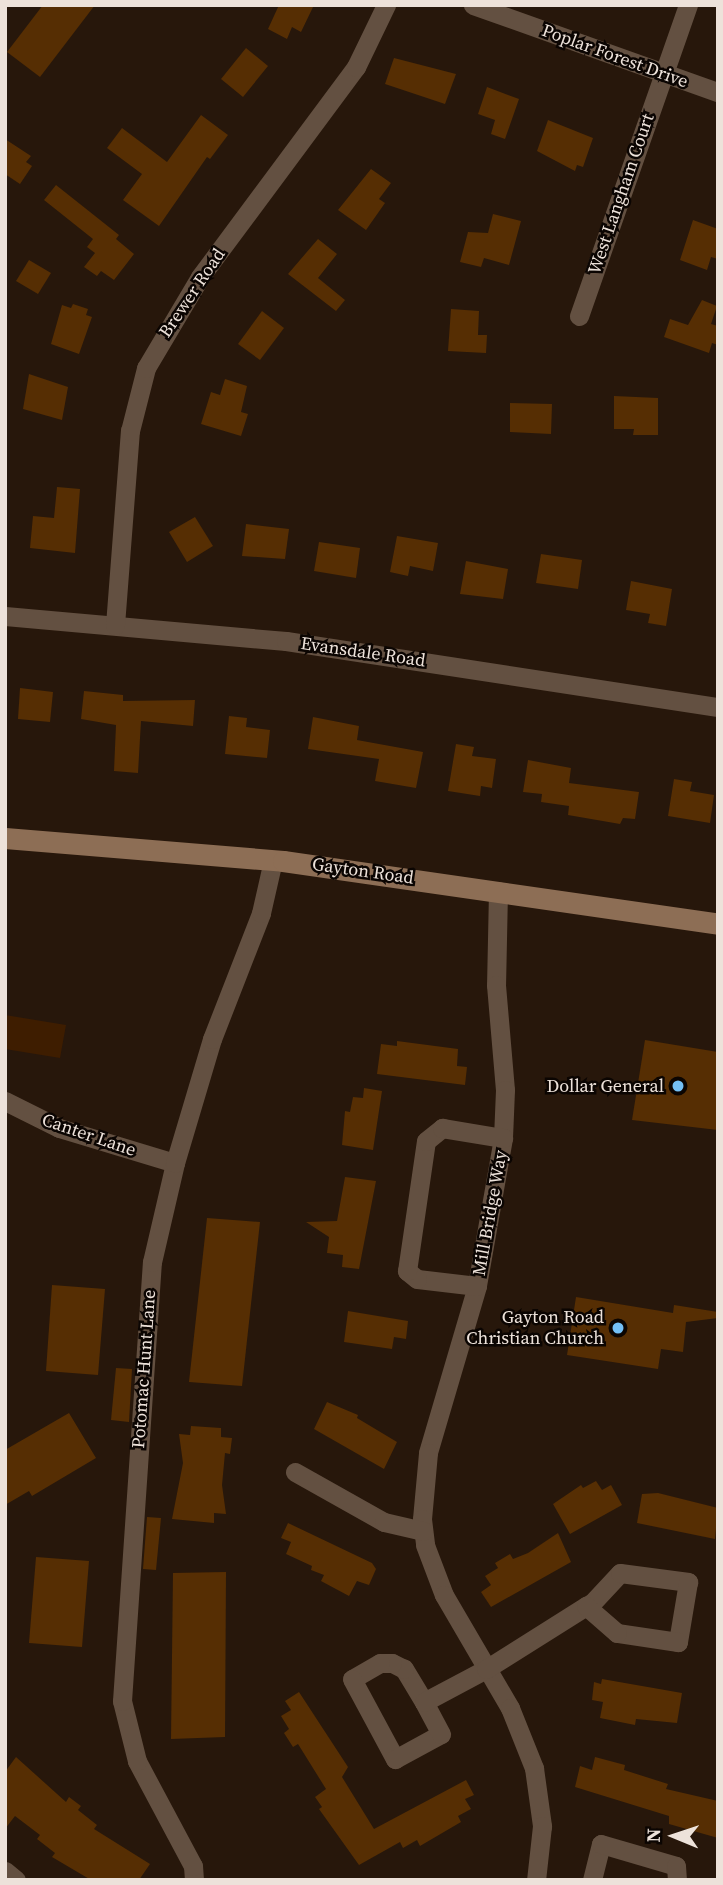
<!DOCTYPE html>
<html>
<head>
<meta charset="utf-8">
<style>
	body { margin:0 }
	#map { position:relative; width:723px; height:1885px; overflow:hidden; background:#27170b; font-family:"Source Serif 4",serif }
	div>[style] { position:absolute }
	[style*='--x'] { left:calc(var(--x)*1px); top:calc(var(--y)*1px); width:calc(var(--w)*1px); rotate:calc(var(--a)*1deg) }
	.green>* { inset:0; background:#3e1d00 }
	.building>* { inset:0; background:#562e03 }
	.street>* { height:19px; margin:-9.5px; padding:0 9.5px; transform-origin:9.5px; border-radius:9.5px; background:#635041 }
	.secondary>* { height:21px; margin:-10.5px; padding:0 10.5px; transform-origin:10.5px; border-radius:10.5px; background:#8d6e55 }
	.dots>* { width:19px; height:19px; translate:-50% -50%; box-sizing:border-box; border:4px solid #0b0502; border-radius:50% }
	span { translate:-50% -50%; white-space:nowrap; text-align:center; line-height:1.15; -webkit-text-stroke:5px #0b0502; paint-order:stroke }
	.street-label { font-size:18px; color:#ede2da }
	.poi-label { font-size:18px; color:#ede2da }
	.right { translate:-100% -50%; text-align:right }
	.frame { position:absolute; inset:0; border:7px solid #ede2da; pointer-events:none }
	.north { position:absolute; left:639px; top:1801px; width:70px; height:70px; -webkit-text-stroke:5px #0b0502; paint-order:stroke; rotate:272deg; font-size:19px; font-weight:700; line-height:28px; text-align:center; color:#ede2da }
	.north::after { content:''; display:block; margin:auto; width:24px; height:32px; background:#ede2da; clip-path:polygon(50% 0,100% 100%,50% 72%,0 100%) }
</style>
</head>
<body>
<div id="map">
	<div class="green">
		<i style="clip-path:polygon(5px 1015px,66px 1025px,60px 1058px,5px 1049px)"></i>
	</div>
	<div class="building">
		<i style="clip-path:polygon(43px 5px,95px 5px,40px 77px,7px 52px)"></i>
		<i style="clip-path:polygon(279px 5px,314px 5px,301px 32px,292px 27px,287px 39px,268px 29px)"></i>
		<i style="clip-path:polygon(246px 48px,268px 66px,243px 97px,221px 79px)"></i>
		<i style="clip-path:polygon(394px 58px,456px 74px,445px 104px,385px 84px)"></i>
		<i style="clip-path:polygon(487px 87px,519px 99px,505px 139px,491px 134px,495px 120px,478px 114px)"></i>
		<i style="clip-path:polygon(201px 115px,228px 135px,210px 159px,207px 157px,159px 226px,123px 200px,142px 174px,107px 148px,122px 128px,167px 162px)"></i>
		<i style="clip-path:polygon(548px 120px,593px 138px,583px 167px,577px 165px,575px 171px,537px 151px)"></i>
		<i style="clip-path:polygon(5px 139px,31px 156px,26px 162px,32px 166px,20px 184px,5px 174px)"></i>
		<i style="clip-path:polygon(371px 169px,391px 183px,379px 199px,385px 203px,366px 230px,338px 210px)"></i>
		<i style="clip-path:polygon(56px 185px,119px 235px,116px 239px,134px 254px,114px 280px,101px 271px,97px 276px,84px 267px,95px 253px,87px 247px,93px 239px,44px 200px)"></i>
		<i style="clip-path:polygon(493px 214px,521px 221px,509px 265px,484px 258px,481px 267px,460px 262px,468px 232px,488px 233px)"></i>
		<i style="clip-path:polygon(693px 220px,718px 229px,718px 259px,711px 257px,707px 270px,680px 260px)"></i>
		<i style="clip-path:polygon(318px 239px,337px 254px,318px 278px,345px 300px,336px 311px,288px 274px)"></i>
		<i style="clip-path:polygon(29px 260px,51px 273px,38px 294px,16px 281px)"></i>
		<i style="clip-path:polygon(702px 300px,717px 306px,711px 324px,718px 326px,718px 345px,712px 343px,709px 353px,664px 337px,670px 319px,688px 325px)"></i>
		<i style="clip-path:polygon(73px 304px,88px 309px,86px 315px,92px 317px,79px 354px,51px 344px,62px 305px,71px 308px)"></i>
		<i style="clip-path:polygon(451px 309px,479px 311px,478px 335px,487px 335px,486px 353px,448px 351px)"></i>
		<i style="clip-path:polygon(262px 311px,284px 328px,260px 360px,238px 344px)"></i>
		<i style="clip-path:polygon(29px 374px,68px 387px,62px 420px,23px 409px)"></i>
		<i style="clip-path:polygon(225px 379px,247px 386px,241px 412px,248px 414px,241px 436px,201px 424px,211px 392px,220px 395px)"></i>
		<i style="clip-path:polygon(614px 396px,658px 398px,658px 435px,633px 435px,634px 429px,614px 429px)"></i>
		<i style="clip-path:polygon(510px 403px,552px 404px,551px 434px,510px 432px)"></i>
		<i style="clip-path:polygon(57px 487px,80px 489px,75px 553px,30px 548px,33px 516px,54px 518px)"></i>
		<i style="clip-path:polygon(195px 517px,213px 546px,187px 562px,169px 532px)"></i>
		<i style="clip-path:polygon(246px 524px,289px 529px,285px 559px,242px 556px)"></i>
		<i style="clip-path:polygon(397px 536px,438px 543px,433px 571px,410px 566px,408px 576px,390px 572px)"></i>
		<i style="clip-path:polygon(319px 542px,360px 548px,356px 578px,314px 571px)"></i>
		<i style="clip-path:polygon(541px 554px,582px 560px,578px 589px,536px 583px)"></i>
		<i style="clip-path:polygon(466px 561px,508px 569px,503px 599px,460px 594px)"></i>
		<i style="clip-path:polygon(631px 581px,672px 589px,666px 626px,648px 623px,650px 614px,626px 610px)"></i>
		<i style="clip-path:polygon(20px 688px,53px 692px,50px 722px,18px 719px)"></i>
		<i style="clip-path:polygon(84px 691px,123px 695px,123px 701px,195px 700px,193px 726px,141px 721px,138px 773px,114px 771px,116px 725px,81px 719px)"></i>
		<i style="clip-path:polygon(229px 716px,247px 718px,246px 727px,270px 730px,267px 758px,225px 754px)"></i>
		<i style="clip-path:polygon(313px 717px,359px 726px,357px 740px,423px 752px,416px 788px,375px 781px,379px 759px,308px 749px)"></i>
		<i style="clip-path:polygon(456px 744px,474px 747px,472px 756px,496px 759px,492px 788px,481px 786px,480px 796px,448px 791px)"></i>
		<i style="clip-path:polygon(528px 760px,571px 768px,569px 783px,639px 792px,635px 819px,623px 818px,620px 824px,568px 815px,569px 806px,541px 802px,542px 794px,523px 792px)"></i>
		<i style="clip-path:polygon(674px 779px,692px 782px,690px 791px,714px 795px,710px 823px,668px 816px)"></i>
		<i style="clip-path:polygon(645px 1040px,718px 1052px,718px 1130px,632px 1120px)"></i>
		<i style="clip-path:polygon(397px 1041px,458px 1049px,457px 1066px,467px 1067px,465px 1085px,377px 1074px,381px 1044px,397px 1046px)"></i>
		<i style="clip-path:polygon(364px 1088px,382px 1091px,373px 1150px,342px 1145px,345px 1111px,350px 1112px,353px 1097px,363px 1098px)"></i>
		<i style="clip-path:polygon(345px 1177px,376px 1181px,359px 1269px,342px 1267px,343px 1255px,327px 1253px,329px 1237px,306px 1222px,337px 1221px)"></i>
		<i style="clip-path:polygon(207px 1218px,260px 1222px,242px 1386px,189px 1382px)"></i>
		<i style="clip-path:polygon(52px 1285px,105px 1289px,98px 1375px,46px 1371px)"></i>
		<i style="clip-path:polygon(576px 1297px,673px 1313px,674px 1305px,718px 1312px,718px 1318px,686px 1322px,683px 1352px,661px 1349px,658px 1369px,567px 1355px)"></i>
		<i style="clip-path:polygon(348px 1311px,408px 1321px,406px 1339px,394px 1337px,392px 1349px,344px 1342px)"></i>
		<i style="clip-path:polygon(116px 1368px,132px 1369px,129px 1422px,111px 1420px)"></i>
		<i style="clip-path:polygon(327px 1402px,358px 1415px,357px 1418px,397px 1442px,384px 1469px,314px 1429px)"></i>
		<i style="clip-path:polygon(69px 1413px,96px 1458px,32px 1496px,29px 1491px,5px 1505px,5px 1450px)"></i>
		<i style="clip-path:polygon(191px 1426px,221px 1428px,221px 1437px,232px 1438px,230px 1454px,225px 1453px,222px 1485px,226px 1514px,214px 1513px,214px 1523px,172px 1519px,183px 1463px,179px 1434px,190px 1435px)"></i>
		<i style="clip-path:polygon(596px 1481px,602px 1490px,611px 1485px,622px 1505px,570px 1534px,553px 1504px,581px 1485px,583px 1488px)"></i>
		<i style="clip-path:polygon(658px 1493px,718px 1508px,715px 1539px,637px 1523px,642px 1494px)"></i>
		<i style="clip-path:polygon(147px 1517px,161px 1518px,156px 1570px,143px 1569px)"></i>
		<i style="clip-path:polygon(288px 1523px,372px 1563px,376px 1569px,369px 1585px,357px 1581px,349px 1596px,321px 1581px,324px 1575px,311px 1570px,312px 1566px,286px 1554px,291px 1542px,281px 1538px)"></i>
		<i style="clip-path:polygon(558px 1533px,571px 1562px,491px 1607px,481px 1592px,491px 1585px,485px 1576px,498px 1568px,495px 1563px,510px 1554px,513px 1559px,528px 1553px)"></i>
		<i style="clip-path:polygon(36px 1557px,89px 1561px,82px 1647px,29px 1643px)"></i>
		<i style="clip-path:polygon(226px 1572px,225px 1737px,171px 1739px,173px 1573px)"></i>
		<i style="clip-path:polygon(602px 1679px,682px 1693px,677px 1723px,636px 1719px,635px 1725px,600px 1718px,603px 1702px,592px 1700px,594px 1682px,601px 1684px)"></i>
		<i style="clip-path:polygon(299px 1692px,348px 1767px,342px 1777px,374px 1829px,466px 1780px,474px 1795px,465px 1799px,471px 1809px,458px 1816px,461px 1822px,420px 1846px,417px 1840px,403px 1848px,400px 1842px,359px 1865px,319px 1809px,322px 1807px,315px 1797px,326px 1789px,298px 1744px,293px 1747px,284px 1733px,289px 1729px,281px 1716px,291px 1710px,285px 1701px)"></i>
		<i style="clip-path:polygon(16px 1757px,66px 1802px,69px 1797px,81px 1806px,78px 1810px,97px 1825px,94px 1829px,150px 1864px,139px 1880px,91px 1880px,52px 1857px,55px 1853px,37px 1839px,40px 1835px,15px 1816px,5px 1829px,5px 1772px)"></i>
		<i style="clip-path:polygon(595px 1757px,625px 1765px,624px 1770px,668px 1784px,666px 1789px,718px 1801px,718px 1838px,669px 1824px,669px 1816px,575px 1787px,580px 1766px,592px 1770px)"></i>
	</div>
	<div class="street">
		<i style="--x:473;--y:5;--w:260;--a:19.6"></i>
		<i style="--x:579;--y:316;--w:330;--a:-70.7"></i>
		<i style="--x:5;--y:616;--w:282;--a:5.1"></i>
		<i style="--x:286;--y:641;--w:437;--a:8.7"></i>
		<i style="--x:115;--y:625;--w:195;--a:-85.6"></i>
		<i style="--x:130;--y:431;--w:65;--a:-75.7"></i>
		<i style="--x:146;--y:368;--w:106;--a:-59.3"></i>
		<i style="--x:200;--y:277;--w:262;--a:-53.4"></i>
		<i style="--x:356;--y:67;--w:69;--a:-64.2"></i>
		<i style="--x:498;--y:891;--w:94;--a:91.2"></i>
		<i style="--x:496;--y:985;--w:105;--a:85.1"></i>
		<i style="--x:505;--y:1090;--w:48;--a:92.4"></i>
		<i style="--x:503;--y:1138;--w:150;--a:100"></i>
		<i style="--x:477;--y:1286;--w:174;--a:106.4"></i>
		<i style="--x:428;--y:1453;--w:66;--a:95.2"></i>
		<i style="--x:422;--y:1519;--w:26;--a:83"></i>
		<i style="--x:425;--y:1545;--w:53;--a:69.2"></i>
		<i style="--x:444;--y:1595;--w:131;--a:59.7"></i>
		<i style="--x:510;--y:1708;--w:65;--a:68.2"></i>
		<i style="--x:534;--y:1768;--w:59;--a:82.1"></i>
		<i style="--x:542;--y:1826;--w:54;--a:96.3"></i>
		<i style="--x:5;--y:1101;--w:60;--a:26.6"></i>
		<i style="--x:59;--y:1128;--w:121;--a:16.8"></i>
		<i style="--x:477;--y:1286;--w:60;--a:-173.3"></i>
		<i style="--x:417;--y:1279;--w:13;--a:-141"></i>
		<i style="--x:407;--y:1271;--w:131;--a:-81.7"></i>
		<i style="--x:426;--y:1141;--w:21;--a:-39"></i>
		<i style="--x:442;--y:1128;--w:62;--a:9.3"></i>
		<i style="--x:295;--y:1472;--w:102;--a:29.3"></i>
		<i style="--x:384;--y:1522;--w:40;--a:13"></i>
		<i style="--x:424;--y:1702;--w:39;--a:-121"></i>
		<i style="--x:404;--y:1669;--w:13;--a:-153"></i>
		<i style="--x:392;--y:1663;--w:12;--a:180"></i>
		<i style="--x:380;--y:1663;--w:32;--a:150"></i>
		<i style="--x:352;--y:1679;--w:91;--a:61.7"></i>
		<i style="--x:395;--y:1759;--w:52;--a:-28.5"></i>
		<i style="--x:441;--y:1734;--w:36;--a:-118"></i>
		<i style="--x:424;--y:1702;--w:70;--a:-28"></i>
		<i style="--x:486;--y:1669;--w:118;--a:-32.2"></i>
		<i style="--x:586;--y:1606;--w:7;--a:-27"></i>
		<i style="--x:592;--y:1603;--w:41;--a:-47"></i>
		<i style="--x:620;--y:1573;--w:69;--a:7.5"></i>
		<i style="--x:688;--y:1582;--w:61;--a:99.5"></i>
		<i style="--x:678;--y:1642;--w:62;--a:-171.6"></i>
		<i style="--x:617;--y:1633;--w:41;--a:-138.9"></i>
		<i style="--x:5;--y:1871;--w:14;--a:39"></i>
		<i style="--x:194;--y:1880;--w:14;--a:-94"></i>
		<i style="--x:193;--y:1866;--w:119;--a:-118.1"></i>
		<i style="--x:137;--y:1761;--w:62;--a:-104"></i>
		<i style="--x:122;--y:1701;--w:440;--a:-86.1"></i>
		<i style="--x:152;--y:1262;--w:102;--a:-76.9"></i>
		<i style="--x:175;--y:1163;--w:129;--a:-73.4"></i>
		<i style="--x:212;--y:1039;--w:135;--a:-68.7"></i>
		<i style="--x:261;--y:913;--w:54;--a:-77.2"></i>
		<i style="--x:592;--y:1880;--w:37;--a:-76"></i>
		<i style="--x:601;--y:1844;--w:78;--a:16.3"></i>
		<i style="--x:676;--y:1866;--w:14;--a:86"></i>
	</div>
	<div class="secondary">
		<i style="--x:5;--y:838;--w:279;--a:4.7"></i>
		<i style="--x:283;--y:861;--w:440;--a:8.2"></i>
	</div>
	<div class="dots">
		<i style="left:678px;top:1086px;background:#74c0f6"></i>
		<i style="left:618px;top:1328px;background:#74c0f6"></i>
	</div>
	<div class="street-label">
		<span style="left:615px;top:56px;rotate:20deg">Poplar Forest Drive</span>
		<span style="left:621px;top:194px;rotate:-71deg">West Langham Court</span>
		<span style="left:192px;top:293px;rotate:-56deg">Brewer Road</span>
		<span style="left:363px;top:652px;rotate:8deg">Evansdale Road</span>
		<span style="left:363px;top:871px;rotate:8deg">Gayton Road</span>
		<span style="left:89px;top:1135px;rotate:19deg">Canter Lane</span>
		<span style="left:490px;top:1213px;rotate:-80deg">Mill Bridge Way</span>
		<span style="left:144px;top:1369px;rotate:-86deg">Potomac Hunt Lane</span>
	</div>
	<div class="poi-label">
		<span class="right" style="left:664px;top:1086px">Dollar General</span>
		<span class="right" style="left:604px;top:1328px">Gayton Road<br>Christian Church</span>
	</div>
	<div class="frame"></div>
	<div class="north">N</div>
</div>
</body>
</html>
